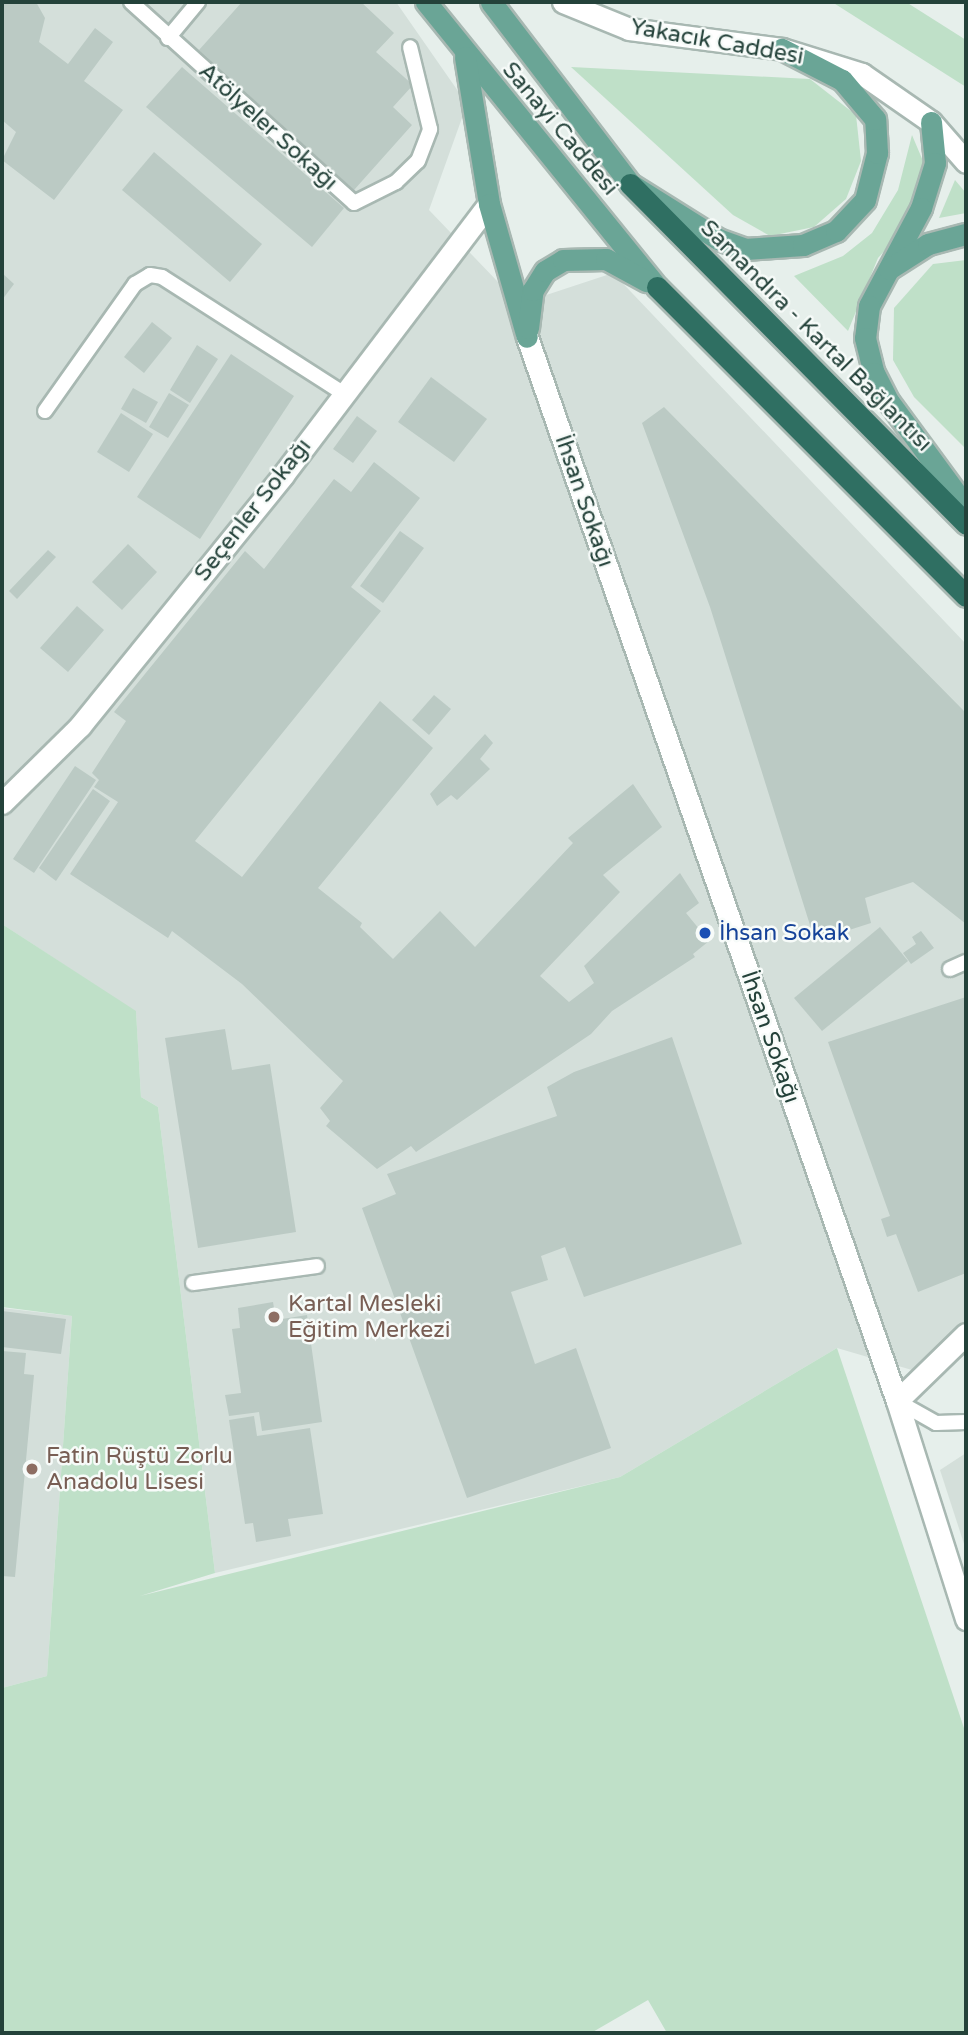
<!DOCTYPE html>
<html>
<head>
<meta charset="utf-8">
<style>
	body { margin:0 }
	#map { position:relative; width:968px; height:2035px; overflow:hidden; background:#e6efeb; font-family:"Varela Round",sans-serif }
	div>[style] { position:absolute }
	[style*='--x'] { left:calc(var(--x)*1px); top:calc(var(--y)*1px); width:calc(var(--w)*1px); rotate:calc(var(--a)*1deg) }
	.built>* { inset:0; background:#d4dfda }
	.green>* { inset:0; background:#bfe0c8 }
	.building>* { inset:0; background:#bbcac4 }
	.roads { filter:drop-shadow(2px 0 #a8b8b2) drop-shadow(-2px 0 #a8b8b2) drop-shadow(0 2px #a8b8b2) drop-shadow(0 -2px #a8b8b2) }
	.lane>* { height:14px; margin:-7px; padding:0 7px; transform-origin:7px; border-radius:7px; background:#fff }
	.secondary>* { height:21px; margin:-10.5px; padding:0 10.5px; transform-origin:10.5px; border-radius:10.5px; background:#fff }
	.primary>* { height:21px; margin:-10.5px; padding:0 10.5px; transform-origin:10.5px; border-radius:10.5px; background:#6aa596 }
	.highway>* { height:21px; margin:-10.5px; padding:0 10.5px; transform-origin:10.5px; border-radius:10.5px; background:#2f6f62 }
	.dots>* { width:19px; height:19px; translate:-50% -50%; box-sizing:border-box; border:4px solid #f7fbf9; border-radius:50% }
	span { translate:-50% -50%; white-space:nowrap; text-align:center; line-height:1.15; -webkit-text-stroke:5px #f7fbf9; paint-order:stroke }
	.street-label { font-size:23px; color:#24423a }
	.transit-label { font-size:23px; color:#164399 }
	.left { translate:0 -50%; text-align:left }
	.education-label { font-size:23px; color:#785e54 }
	.frame { position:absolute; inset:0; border:4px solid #24423a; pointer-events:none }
</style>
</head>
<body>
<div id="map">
	<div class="built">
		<i style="clip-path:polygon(2px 2px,396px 2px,467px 104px,429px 210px,519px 304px,613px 273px,966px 644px,966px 1334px,929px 1375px,837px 1348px,620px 1477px,215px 1573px,158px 1107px,141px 1097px,136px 1012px,2px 924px)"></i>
		<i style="clip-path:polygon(2px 1308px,72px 1316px,47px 1676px,2px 1688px)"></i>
		<i style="clip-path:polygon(966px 1453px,966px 1550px,940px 1470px)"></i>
	</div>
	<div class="green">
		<i style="clip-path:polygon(832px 2px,906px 2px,966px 40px,966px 87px)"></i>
		<i style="clip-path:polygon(571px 67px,810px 79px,856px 115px,861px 161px,846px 199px,814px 227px,770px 236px,733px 215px)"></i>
		<i style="clip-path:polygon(912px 135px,931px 180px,922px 209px,878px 258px,848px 331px,794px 276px,843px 256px,872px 233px,898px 190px)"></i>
		<i style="clip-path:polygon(955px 180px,966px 193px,966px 213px,939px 218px)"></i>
		<i style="clip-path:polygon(966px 260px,966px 449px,914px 397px,893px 360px,894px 308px,933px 264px)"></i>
		<i style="clip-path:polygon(2px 924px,136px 1011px,141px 1097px,158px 1107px,215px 1573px,140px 1596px,620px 1477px,837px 1348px,966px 1734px,966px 2033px,667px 2033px,648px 2000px,591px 2033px,2px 2033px,2px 1688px,47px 1676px,72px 1316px,2px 1307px)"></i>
	</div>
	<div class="building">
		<i style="clip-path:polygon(2px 2px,36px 2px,45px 18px,39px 42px,68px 64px,95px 28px,113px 42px,84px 81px,123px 110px,54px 200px,2px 160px,16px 132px,2px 120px)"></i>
		<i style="clip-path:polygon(242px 2px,361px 2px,394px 33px,376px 52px,413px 85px,393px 107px,412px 125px,354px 190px,199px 50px)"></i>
		<i style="clip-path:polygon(182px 67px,344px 208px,312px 247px,146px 107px)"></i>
		<i style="clip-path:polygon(154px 152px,262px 244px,230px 282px,122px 190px)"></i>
		<i style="clip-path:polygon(2px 273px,14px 284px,2px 300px)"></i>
		<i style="clip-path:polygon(152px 322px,172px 338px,144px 373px,124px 357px)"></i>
		<i style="clip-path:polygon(197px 345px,218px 359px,190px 403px,170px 390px)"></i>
		<i style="clip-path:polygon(231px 354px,294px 396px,200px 539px,137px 497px)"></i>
		<i style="clip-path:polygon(431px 377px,487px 419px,454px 462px,398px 422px)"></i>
		<i style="clip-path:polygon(133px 388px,158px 402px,146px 423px,121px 409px)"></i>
		<i style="clip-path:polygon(169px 393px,189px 405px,168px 438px,149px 427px)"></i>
		<i style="clip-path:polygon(664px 407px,966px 713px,966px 924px,913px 882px,865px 898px,871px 923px,815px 941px,710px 607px,642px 423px)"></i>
		<i style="clip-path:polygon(121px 413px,153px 434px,129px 472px,97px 452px)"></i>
		<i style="clip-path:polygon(357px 416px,377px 431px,353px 463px,333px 449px)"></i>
		<i style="clip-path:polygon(374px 462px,420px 498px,351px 587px,381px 611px,195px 841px,242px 877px,380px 701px,433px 748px,318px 888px,362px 923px,360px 927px,393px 959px,440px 911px,475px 947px,573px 843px,568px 838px,633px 784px,662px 827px,603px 875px,620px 892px,540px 976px,569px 1002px,594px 983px,584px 966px,680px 873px,699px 903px,686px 913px,709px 941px,693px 954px,695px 957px,612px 1011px,591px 1034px,416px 1152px,411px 1146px,377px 1169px,326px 1126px,330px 1121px,320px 1108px,343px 1081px,242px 984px,172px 931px,168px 938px,70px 874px,118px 802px,94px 787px,99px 780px,92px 773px,126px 721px,114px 712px,245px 551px,264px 569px,334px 479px,351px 492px)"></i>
		<i style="clip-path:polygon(400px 531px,424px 548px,383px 603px,360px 586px)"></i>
		<i style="clip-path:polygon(128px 544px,157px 572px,122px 610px,92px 582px)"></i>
		<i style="clip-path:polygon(48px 550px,56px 557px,17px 599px,9px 591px)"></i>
		<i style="clip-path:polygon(77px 606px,104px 630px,68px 672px,40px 648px)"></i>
		<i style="clip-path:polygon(434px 695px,451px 709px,429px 735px,412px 720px)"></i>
		<i style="clip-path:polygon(485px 734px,493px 743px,480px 759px,490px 769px,457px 800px,451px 795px,437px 806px,430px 794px)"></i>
		<i style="clip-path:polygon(75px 766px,96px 780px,34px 873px,13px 859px)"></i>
		<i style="clip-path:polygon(93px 789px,110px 801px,56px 881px,39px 868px)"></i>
		<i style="clip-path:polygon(880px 927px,908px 961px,822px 1031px,794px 998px)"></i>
		<i style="clip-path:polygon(921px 931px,934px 948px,911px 964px,903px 953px,916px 944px,912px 937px)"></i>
		<i style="clip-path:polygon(966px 997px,966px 1273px,918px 1292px,896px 1234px,887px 1237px,881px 1219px,890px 1216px,828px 1042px)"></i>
		<i style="clip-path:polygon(225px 1029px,232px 1070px,270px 1064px,296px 1232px,198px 1248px,165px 1038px)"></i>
		<i style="clip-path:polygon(672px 1037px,742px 1244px,584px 1297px,565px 1247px,541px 1256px,548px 1280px,511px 1292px,535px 1364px,576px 1348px,611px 1448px,467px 1498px,362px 1208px,396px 1194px,387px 1174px,557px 1116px,547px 1087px,574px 1072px)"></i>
		<i style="clip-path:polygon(273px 1302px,276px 1320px,307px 1315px,322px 1422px,262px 1431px,259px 1412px,229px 1416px,225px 1395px,241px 1393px,232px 1329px,240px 1328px,238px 1308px)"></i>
		<i style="clip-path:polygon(2px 1311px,66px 1319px,61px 1354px,2px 1347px)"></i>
		<i style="clip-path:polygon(2px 1351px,26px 1353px,24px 1374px,34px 1375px,15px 1577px,2px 1576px)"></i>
		<i style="clip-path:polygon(254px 1416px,257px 1436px,310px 1428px,323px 1514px,288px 1519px,291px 1536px,256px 1542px,253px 1523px,245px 1524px,229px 1420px)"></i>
	</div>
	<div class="roads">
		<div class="lane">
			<i style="--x:131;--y:2;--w:300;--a:42"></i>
			<i style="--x:354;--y:203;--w:47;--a:-26.6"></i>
			<i style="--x:396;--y:182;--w:30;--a:-44"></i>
			<i style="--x:418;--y:161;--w:34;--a:-69"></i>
			<i style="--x:430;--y:129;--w:84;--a:-103.7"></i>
			<i style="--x:168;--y:38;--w:47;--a:-50.2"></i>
			<i style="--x:45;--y:411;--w:156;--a:-54.7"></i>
			<i style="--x:135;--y:284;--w:17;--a:-31"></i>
			<i style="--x:150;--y:275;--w:12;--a:9"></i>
			<i style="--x:162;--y:277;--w:216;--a:32.7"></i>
			<i style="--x:950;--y:969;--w:17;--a:-24"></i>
			<i style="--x:193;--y:1283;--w:125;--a:-7.8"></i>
			<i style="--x:897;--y:1401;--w:45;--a:29.4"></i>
			<i style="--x:936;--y:1423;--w:30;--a:-2"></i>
		</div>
		<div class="secondary">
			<i style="--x:563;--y:2;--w:71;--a:22.2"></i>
			<i style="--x:629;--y:29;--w:154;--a:7.4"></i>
			<i style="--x:782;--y:49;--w:84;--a:17.4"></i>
			<i style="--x:862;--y:74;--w:84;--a:34.8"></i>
			<i style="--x:931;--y:122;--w:53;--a:48.8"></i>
			<i style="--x:527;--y:337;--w:1126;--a:70.83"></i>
			<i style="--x:897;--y:1401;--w:229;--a:72.4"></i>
			<i style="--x:2;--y:803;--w:110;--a:-44.6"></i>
			<i style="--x:80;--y:726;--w:323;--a:-51"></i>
			<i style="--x:283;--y:475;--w:340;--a:-52.8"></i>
			<i style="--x:897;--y:1401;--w:96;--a:-44.2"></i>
		</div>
		<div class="primary">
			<i style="--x:426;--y:2;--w:367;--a:51"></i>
			<i style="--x:491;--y:2;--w:229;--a:52.6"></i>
			<i style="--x:630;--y:184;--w:104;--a:32"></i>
			<i style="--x:718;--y:239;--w:29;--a:20"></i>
			<i style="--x:745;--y:249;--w:58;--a:-3.9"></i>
			<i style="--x:803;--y:245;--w:36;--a:-23"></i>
			<i style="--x:836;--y:231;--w:42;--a:-46.9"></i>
			<i style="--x:865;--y:200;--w:49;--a:-75.7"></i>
			<i style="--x:877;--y:153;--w:34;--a:-93"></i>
			<i style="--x:875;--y:119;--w:51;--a:-130.2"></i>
			<i style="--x:842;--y:80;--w:68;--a:-152.7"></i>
			<i style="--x:465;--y:57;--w:149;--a:80.7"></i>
			<i style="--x:489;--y:204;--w:138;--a:74.1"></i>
			<i style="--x:931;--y:122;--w:41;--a:84.4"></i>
			<i style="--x:935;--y:163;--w:47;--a:107.3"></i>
			<i style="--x:921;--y:208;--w:111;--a:118"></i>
			<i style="--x:869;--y:306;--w:32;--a:97"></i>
			<i style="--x:865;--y:338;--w:36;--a:76"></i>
			<i style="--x:874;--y:373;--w:33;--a:63"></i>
			<i style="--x:889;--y:402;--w:130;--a:53.7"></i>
			<i style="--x:889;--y:269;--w:46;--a:-32.7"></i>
			<i style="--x:928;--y:244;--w:39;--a:-15"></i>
			<i style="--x:528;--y:328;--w:38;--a:-83"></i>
			<i style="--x:533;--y:290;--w:22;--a:-58"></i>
			<i style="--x:545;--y:271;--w:21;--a:-31"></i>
			<i style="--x:563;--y:260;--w:43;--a:-1.3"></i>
			<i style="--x:606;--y:259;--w:46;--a:28.8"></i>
		</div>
		<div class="highway">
			<i style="--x:630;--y:184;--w:478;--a:45.3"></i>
			<i style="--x:657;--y:287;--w:437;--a:45"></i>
		</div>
	</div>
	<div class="dots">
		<i style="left:705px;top:933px;background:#1a4fb4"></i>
		<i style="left:274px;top:1317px;background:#8d6e63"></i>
		<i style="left:32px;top:1469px;background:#8d6e63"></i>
	</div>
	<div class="street-label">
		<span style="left:717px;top:42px;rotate:10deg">Yakacık Caddesi</span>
		<span style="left:268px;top:127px;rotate:42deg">Atölyeler Sokağı</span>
		<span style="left:560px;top:129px;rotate:50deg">Sanayi Caddesi</span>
		<span style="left:816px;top:336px;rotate:45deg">Samandıra - Kartal Bağlantısı</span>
		<span style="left:584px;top:501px;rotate:71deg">İhsan Sokağı</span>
		<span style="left:253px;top:510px;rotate:-52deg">Seçenler Sokağı</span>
		<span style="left:770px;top:1037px;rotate:71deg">İhsan Sokağı</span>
	</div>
	<div class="transit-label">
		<span class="left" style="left:719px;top:933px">İhsan Sokak</span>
	</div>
	<div class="education-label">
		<span class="left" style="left:288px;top:1317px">Kartal Mesleki<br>Eğitim Merkezi</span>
		<span class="left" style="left:46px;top:1469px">Fatin Rüştü Zorlu<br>Anadolu Lisesi</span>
	</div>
	<div class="frame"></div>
</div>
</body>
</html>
